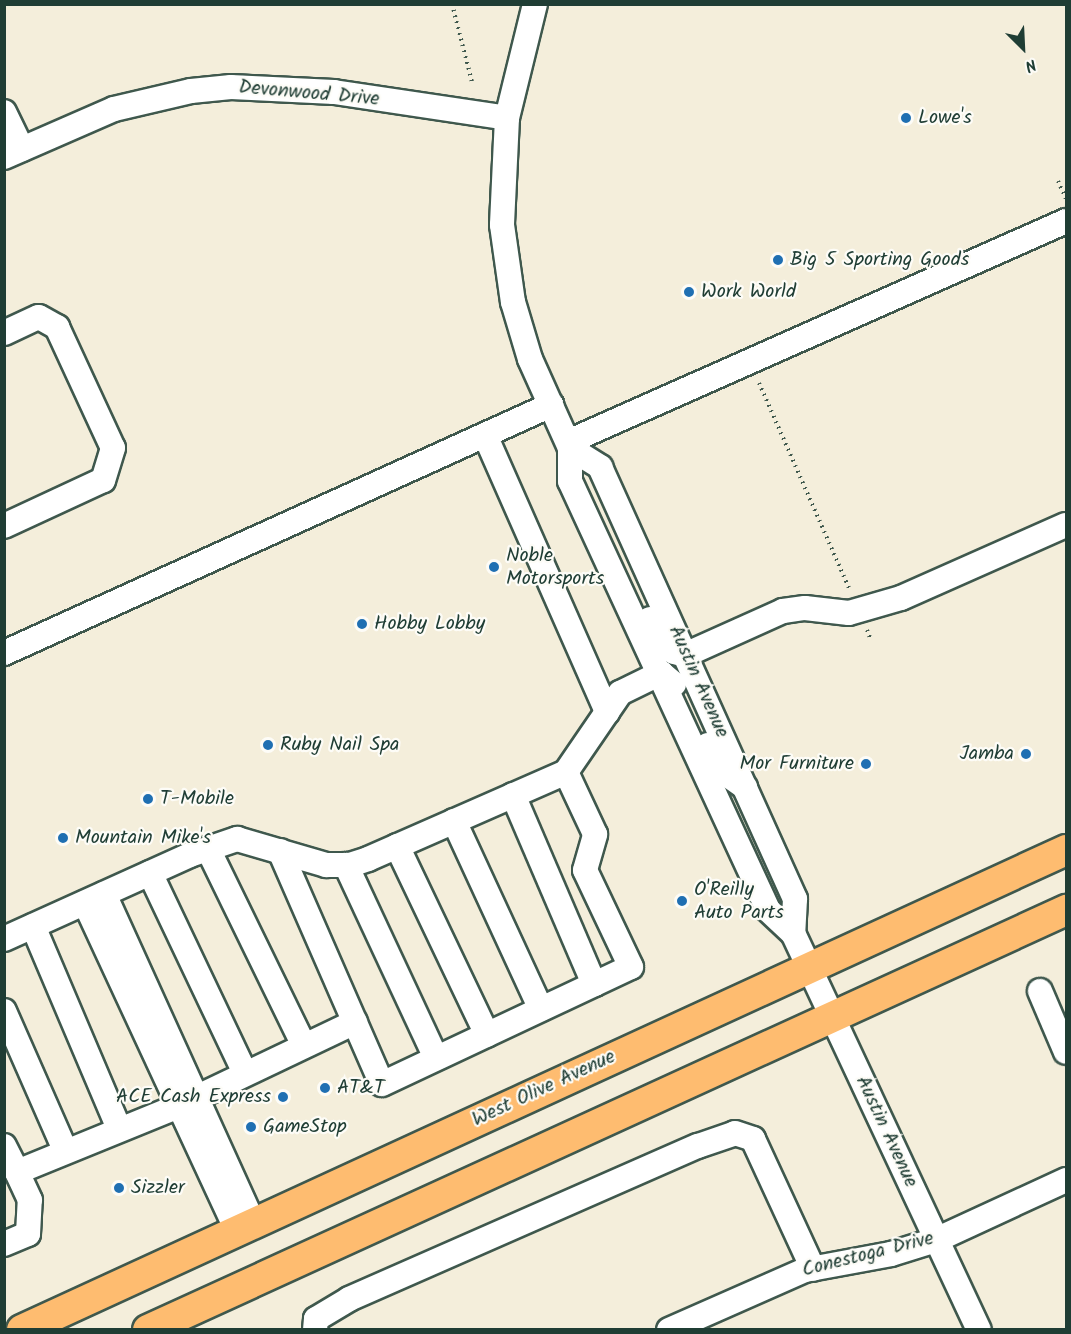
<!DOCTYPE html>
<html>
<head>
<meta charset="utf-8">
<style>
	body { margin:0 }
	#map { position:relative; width:1071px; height:1334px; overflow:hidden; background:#f4eedb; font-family:Kalam,sans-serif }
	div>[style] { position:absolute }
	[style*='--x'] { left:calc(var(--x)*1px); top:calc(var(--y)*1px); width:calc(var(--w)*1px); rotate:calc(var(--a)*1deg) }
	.path>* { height:4px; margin-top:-2px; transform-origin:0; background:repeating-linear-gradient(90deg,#3f584d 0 1.5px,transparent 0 6px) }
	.roads { filter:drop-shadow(2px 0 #3f584d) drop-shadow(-2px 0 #3f584d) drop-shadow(0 2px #3f584d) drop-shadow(0 -2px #3f584d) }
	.minor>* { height:24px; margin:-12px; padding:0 12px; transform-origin:12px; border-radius:12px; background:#fff }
	.major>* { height:30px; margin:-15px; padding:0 15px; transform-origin:15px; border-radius:15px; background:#febc70 }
	.dots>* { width:16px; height:16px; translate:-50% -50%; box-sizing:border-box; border:3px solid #fdfcf7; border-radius:50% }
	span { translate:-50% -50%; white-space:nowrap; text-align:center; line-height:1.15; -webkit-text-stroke:4.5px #fdfcf7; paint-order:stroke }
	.street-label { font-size:20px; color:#1f3d34 }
	.poi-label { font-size:20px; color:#1f3d34 }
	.left { translate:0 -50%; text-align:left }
	.right { translate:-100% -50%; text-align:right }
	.frame { position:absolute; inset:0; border:6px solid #1f3d34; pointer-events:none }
	.north { position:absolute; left:993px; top:18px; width:60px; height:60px; -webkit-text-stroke:4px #fdfcf7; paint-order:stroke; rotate:156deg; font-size:16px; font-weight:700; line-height:24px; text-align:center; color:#1f3d34 }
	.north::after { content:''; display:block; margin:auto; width:21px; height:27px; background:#1f3d34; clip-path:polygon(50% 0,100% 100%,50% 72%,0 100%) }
</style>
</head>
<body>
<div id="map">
	<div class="path">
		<i style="--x:452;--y:4;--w:81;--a:75.6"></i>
		<i style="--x:1058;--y:181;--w:20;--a:66"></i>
		<i style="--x:759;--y:383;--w:226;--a:66.3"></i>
		<i style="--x:867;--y:630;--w:11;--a:68"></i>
	</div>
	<div class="roads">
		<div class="minor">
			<i style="--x:535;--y:4;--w:117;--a:103.8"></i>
			<i style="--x:507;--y:118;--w:107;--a:92.7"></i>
			<i style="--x:502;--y:225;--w:78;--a:81.9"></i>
			<i style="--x:513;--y:302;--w:59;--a:73.4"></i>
			<i style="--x:530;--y:359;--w:98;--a:65.8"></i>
			<i style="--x:570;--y:448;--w:33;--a:90"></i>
			<i style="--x:570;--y:481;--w:472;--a:65.2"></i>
			<i style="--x:768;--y:910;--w:34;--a:43"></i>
			<i style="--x:793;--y:933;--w:438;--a:64.9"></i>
			<i style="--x:4;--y:112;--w:41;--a:64.1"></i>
			<i style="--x:4;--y:157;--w:120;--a:-23.6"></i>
			<i style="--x:114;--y:109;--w:79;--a:-13.2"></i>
			<i style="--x:191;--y:91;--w:40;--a:-5.7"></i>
			<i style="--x:231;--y:87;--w:103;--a:2.8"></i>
			<i style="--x:334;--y:92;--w:175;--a:8.5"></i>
			<i style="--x:4;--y:333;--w:38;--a:-25"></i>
			<i style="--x:39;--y:317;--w:21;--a:29"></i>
			<i style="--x:57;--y:327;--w:133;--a:65.2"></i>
			<i style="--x:113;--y:448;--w:34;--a:107"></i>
			<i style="--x:103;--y:480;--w:109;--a:155.1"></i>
			<i style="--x:485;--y:435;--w:303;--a:66.2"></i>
			<i style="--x:568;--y:442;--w:545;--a:-23.93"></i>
			<i style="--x:570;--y:448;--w:36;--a:32"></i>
			<i style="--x:600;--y:467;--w:474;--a:65.7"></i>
			<i style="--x:795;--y:899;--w:34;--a:93"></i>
			<i style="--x:650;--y:619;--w:26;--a:61"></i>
			<i style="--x:663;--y:642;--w:15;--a:42"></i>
			<i style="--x:674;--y:652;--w:11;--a:15"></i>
			<i style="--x:685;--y:655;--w:107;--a:-24.2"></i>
			<i style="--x:783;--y:611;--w:22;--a:-8"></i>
			<i style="--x:805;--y:608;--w:44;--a:6.5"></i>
			<i style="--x:849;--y:613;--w:54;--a:-16.1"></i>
			<i style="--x:901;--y:598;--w:180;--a:-23.9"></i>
			<i style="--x:4;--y:653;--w:601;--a:-24.39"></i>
			<i style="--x:708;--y:745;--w:26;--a:65"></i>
			<i style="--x:719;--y:769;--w:32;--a:35"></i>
			<i style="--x:513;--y:795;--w:206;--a:66.8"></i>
			<i style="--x:454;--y:821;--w:207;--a:65.2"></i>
			<i style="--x:397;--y:846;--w:209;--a:64.5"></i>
			<i style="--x:208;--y:849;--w:219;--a:64"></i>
			<i style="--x:280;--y:851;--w:254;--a:66.4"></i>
			<i style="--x:382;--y:1084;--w:275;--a:-25.2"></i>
			<i style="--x:631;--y:967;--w:107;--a:-115.4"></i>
			<i style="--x:585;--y:870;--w:37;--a:-74"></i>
			<i style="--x:595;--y:834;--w:68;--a:-115.1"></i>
			<i style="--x:346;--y:865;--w:213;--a:65"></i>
			<i style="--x:150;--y:873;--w:221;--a:64.6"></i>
			<i style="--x:104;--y:894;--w:361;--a:65.6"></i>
			<i style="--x:85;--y:903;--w:361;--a:65.1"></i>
			<i style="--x:33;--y:926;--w:220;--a:67"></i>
			<i style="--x:4;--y:939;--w:204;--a:-24.3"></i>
			<i style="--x:190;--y:855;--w:50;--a:-18.8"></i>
			<i style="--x:237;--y:839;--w:93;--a:16.3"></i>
			<i style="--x:326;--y:865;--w:24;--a:0"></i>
			<i style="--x:350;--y:865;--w:19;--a:-18"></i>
			<i style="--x:368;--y:859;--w:216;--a:-23.7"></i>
			<i style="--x:566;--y:772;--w:96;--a:-55.6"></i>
			<i style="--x:620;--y:693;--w:46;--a:-26"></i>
			<i style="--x:661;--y:673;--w:17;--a:40"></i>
			<i style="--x:1040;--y:991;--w:66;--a:66.9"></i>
			<i style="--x:4;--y:1011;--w:152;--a:66.3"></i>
			<i style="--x:4;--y:1146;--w:29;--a:63"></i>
			<i style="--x:4;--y:1244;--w:26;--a:-23"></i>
			<i style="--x:28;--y:1234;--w:34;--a:-87"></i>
			<i style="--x:30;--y:1200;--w:31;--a:-115"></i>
			<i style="--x:17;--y:1172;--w:175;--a:-22.2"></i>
			<i style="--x:179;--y:1106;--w:195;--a:-25.5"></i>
			<i style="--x:315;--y:1330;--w:11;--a:-85"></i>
			<i style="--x:316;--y:1319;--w:39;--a:-31"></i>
			<i style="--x:349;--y:1299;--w:381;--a:-23.7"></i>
			<i style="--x:698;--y:1146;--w:39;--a:-19"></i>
			<i style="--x:735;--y:1133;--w:19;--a:18"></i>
			<i style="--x:753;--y:1139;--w:143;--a:65.2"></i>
			<i style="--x:669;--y:1330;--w:149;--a:-23.8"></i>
			<i style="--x:805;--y:1270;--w:87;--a:-10.5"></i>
			<i style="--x:891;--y:1254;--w:47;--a:-17.3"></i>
			<i style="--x:936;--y:1240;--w:143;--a:-24.8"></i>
		</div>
		<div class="major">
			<i style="--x:22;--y:1330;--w:1149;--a:-24.69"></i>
			<i style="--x:148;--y:1330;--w:1010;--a:-24.58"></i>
		</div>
	</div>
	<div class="dots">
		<i style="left:906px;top:118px;background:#1f6fb2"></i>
		<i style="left:778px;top:260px;background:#1f6fb2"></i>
		<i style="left:689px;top:292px;background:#1f6fb2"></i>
		<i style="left:494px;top:567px;background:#1f6fb2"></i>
		<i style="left:362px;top:624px;background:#1f6fb2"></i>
		<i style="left:268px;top:745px;background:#1f6fb2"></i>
		<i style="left:1026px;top:754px;background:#1f6fb2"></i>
		<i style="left:866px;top:764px;background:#1f6fb2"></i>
		<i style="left:148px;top:799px;background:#1f6fb2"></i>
		<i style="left:63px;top:838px;background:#1f6fb2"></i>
		<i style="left:682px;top:901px;background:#1f6fb2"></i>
		<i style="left:325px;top:1088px;background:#1f6fb2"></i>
		<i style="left:283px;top:1097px;background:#1f6fb2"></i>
		<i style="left:251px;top:1127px;background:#1f6fb2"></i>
		<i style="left:119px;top:1188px;background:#1f6fb2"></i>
	</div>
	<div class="street-label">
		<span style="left:309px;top:94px;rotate:5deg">Devonwood Drive</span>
		<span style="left:698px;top:682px;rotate:66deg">Austin Avenue</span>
		<span style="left:544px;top:1089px;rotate:-25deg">West Olive Avenue</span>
		<span style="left:886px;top:1132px;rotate:65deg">Austin Avenue</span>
		<span style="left:868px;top:1255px;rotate:-14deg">Conestoga Drive</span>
	</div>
	<div class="poi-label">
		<span class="left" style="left:918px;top:118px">Lowe's</span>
		<span class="left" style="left:790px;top:260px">Big 5 Sporting Goods</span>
		<span class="left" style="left:701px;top:292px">Work World</span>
		<span class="left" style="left:506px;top:568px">Noble<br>Motorsports</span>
		<span class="left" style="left:374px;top:624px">Hobby Lobby</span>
		<span class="left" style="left:280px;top:745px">Ruby Nail Spa</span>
		<span class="right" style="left:1014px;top:754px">Jamba</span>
		<span class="right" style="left:854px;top:764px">Mor Furniture</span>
		<span class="left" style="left:160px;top:799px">T-Mobile</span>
		<span class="left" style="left:75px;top:838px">Mountain Mike's</span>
		<span class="left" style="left:694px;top:902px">O'Reilly<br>Auto Parts</span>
		<span class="left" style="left:337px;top:1088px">AT&amp;T</span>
		<span class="right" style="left:271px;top:1097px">ACE Cash Express</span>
		<span class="left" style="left:263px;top:1127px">GameStop</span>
		<span class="left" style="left:131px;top:1188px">Sizzler</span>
	</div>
	<div class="frame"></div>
	<div class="north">N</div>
</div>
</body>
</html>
